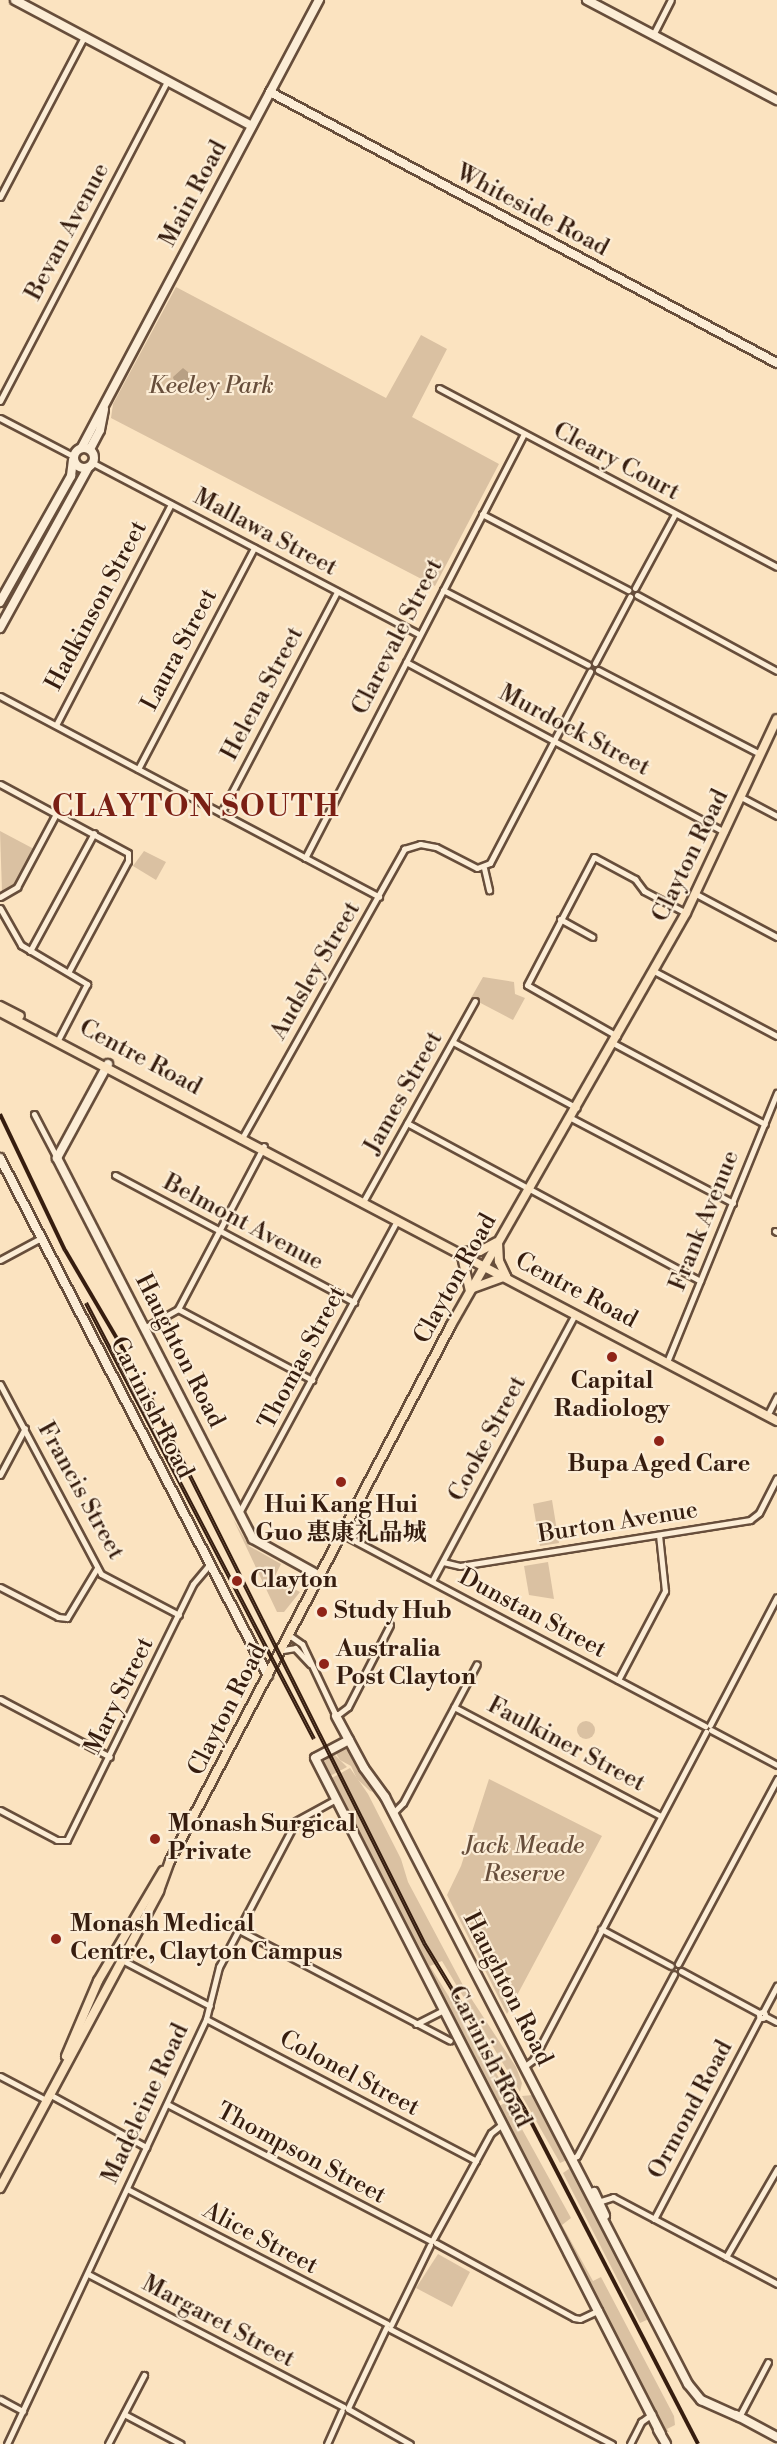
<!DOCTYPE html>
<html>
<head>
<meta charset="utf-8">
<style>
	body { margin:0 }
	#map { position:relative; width:777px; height:2444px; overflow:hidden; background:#fbe3c0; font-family:"Libre Bodoni","Noto Serif SC",serif }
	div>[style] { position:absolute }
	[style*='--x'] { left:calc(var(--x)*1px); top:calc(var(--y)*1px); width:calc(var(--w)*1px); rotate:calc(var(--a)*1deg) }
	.green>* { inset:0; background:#dac1a2 }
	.round { border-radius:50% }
	.water>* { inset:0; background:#b8a084 }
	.roads { filter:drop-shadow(2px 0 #674e3b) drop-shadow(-2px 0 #674e3b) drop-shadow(0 2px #674e3b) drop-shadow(0 -2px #674e3b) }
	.street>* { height:5px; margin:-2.5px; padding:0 2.5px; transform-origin:2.5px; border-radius:2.5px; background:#fcedd6 }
	.street>.ring { margin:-2.5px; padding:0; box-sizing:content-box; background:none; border:5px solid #fcedd6; border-radius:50% }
	.secondary>* { height:8px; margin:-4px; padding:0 4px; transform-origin:4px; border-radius:4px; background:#fcedd6 }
	.secondary>.ring { margin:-4px; padding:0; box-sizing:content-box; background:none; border:8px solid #fcedd6; border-radius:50% }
	.primary>* { height:8px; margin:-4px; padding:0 4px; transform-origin:4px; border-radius:4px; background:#fbe3c0 }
	.rail>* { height:4px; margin-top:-2px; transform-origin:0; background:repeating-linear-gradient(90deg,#fcedd6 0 4.5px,#361d0f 0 9px); box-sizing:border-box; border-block:2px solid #361d0f }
	.dots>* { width:16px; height:16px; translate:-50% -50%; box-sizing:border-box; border:3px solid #fcedd6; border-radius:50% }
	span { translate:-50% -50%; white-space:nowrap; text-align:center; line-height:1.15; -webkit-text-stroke:4.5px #fcedd6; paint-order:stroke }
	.street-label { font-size:24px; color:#361d0f }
	.park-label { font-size:24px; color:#674e3b; font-style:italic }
	.poi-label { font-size:24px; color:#361d0f; font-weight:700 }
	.left { translate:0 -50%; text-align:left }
	.district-label { font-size:30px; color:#7a1f14; font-weight:700; letter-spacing:1.5px }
</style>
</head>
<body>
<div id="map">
	<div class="green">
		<i style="clip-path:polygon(176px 287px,386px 398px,421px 335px,447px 349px,412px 417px,499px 464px,435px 586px,111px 418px,113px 404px)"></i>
		<i style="clip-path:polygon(0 831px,34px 849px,16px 884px,2px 892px)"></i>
		<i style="clip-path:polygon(144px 851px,166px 862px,156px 880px,133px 866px)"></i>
		<i style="clip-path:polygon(483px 977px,514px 982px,515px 994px,525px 998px,513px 1020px,471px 998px)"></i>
		<i style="clip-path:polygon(552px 1500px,559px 1543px,540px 1546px,533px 1504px)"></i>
		<i style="clip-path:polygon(233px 1519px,249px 1546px,281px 1564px,274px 1578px,300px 1592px,284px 1612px,277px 1612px)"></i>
		<i style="clip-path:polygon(548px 1562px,554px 1599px,529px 1595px,524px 1566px)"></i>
		<i class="round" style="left:577px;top:1721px;width:18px;height:18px"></i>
		<i style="clip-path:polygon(343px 1748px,350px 1751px,380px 1794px,370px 1791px,357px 1779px,351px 1766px,340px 1760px,335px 1752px)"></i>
		<i style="clip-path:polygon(333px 1753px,347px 1767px,330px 1776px,323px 1763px)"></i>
		<i style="clip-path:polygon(350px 1768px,368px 1794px,401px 1859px,408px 1882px,465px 1989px,516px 2067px,522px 2083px,520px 2092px,442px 1961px,430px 1966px,509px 2094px,495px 2104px,330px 1779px)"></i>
		<i style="clip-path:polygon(489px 1779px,602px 1836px,507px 2014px,447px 1895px,461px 1866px)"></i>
		<i style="clip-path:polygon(532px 2088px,569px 2159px,560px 2163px,522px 2096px,533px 2095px)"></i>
		<i style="clip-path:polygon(507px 2102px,571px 2218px,562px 2225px,593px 2281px,601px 2277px,674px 2416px,675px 2425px,667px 2429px,669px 2432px,663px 2432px,497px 2107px)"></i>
		<i style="clip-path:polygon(573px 2166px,651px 2318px,640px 2323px,563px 2173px)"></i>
		<i style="clip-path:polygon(438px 2254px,470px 2272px,452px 2307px,416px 2288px)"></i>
	</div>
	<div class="water">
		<i style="clip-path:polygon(183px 368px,199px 381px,209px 384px,209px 389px,201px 395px,176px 389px,173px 377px)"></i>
	</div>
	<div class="roads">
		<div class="street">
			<i style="--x:653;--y:35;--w:39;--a:-63"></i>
			<i style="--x:0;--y:197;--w:181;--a:-62.3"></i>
			<i style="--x:439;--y:388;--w:382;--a:27.9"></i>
			<i style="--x:0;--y:401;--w:362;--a:-62.4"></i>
			<i style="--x:0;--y:418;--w:82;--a:27.5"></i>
			<i style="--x:93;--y:463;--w:369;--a:27.7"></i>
			<i style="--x:482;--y:514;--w:165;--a:27.5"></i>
			<i style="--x:635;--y:588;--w:84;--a:-61.6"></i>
			<i style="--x:443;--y:590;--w:163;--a:27.3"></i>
			<i style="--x:637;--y:595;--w:159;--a:28.5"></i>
			<i style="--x:406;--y:662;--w:361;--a:28.1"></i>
			<i style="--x:595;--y:663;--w:75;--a:-62.1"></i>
			<i style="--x:598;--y:670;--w:182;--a:27.4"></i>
			<i style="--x:0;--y:696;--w:429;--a:27.9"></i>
			<i style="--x:56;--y:725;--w:249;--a:-62.5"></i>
			<i style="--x:138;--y:769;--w:250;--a:-62.3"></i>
			<i style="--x:0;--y:784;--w:145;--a:28.3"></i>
			<i style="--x:128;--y:853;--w:8;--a:90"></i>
			<i style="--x:128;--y:861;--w:125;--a:118.2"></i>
			<i style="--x:741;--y:797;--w:41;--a:27.8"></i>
			<i style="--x:221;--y:813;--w:250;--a:-62.3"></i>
			<i style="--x:305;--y:858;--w:477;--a:-62.7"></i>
			<i style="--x:484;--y:868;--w:23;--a:77"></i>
			<i style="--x:696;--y:894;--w:92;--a:28"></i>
			<i style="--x:0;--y:897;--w:20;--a:-30"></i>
			<i style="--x:17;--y:887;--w:83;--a:-61.9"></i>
			<i style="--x:0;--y:908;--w:43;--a:60.4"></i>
			<i style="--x:21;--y:945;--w:77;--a:30.6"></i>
			<i style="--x:87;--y:984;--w:61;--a:117.4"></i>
			<i style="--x:560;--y:919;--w:37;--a:29"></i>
			<i style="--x:30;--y:951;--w:134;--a:-61.5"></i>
			<i style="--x:654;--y:971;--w:139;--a:27.9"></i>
			<i style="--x:617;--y:1036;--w:103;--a:-150.5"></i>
			<i style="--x:527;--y:985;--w:144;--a:-62.4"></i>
			<i style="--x:594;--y:857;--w:47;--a:28.2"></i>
			<i style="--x:635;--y:879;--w:15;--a:53"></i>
			<i style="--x:644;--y:891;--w:47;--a:27.6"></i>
			<i style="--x:453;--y:1042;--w:140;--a:28"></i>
			<i style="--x:613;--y:1043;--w:172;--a:28.1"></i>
			<i style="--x:34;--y:1114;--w:50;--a:62.4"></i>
			<i style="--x:571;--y:1118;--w:183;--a:27.7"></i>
			<i style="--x:407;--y:1123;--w:333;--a:28.3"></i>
			<i style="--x:241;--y:1140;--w:334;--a:-60.7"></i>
			<i style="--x:404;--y:849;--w:17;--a:-17"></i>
			<i style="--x:420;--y:844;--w:16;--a:11"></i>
			<i style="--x:436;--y:847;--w:46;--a:27.1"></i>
			<i style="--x:477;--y:868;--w:14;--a:-21"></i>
			<i style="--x:490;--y:863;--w:216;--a:-62.4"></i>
			<i style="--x:115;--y:1175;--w:271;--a:28"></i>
			<i style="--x:363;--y:1202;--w:230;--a:-60.9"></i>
			<i style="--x:775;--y:1231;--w:2;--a:27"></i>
			<i style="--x:0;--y:1260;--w:47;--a:-28.2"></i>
			<i style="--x:178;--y:1309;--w:152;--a:27.9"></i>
			<i style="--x:144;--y:1328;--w:39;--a:-29"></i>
			<i style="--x:178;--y:1309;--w:184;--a:-62.2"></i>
			<i style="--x:667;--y:1362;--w:291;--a:-67.8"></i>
			<i style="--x:0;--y:1384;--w:215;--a:62"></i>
			<i style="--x:101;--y:1574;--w:88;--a:27.7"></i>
			<i style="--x:767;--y:1416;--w:22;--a:-63"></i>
			<i style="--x:0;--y:1475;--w:53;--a:-62"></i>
			<i style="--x:240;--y:1511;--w:330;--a:-61.6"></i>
			<i style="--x:342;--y:1534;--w:411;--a:27.9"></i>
			<i style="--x:443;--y:1562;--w:17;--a:13"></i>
			<i style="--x:460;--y:1566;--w:294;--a:-9"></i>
			<i style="--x:750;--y:1520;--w:11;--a:-38"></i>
			<i style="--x:759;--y:1513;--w:39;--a:-63"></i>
			<i style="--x:432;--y:1581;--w:303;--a:-61.8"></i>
			<i style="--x:0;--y:1587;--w:65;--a:27.3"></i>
			<i style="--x:58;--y:1617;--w:9;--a:6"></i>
			<i style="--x:67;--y:1618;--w:58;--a:-59"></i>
			<i style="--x:289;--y:1635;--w:16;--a:35"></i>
			<i style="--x:302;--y:1644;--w:80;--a:64.7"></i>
			<i style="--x:336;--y:1716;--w:15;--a:-37"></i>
			<i style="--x:348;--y:1707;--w:92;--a:-62.9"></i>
			<i style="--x:283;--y:1650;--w:12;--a:-9"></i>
			<i style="--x:295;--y:1648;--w:22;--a:47"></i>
			<i style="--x:618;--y:1680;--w:101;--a:-62.2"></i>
			<i style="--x:665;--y:1591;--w:56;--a:-96.1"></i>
			<i style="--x:0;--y:1699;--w:124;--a:27.8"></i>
			<i style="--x:454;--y:1707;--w:234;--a:27.8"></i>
			<i style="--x:710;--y:1725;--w:144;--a:-62.4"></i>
			<i style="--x:711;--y:1730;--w:75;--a:27.9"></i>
			<i style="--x:0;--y:1810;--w:64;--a:27.8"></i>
			<i style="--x:57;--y:1840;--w:10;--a:0"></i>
			<i style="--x:67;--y:1840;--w:285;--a:-63.8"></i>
			<i style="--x:193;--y:1584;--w:26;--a:-50"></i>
			<i style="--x:393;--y:1813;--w:14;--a:-45"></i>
			<i style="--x:403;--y:1803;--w:157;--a:-62"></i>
			<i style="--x:601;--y:1929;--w:79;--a:27.9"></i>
			<i style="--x:239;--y:1930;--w:238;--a:27.7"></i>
			<i style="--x:122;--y:1960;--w:99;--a:27.6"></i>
			<i style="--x:678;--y:1964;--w:210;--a:-61.8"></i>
			<i style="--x:681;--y:1971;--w:89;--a:28.3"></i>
			<i class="ring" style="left:759px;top:2012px;width:1px;height:1px"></i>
			<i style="--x:763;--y:2012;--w:30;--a:-62"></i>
			<i style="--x:765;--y:2016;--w:13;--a:27"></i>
			<i style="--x:206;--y:2019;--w:305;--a:27.7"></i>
			<i style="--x:416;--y:2024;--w:31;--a:-27"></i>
			<i style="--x:525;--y:2066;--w:10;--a:-37"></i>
			<i style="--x:533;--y:2060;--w:371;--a:-62.2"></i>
			<i style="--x:0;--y:2076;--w:52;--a:27.6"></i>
			<i style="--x:49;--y:2094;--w:111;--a:28.7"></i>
			<i style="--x:167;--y:2104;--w:297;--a:27.4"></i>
			<i style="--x:573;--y:2158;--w:4;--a:-27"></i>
			<i style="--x:577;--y:2156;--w:206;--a:-61.9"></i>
			<i style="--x:127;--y:2189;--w:293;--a:27.4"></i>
			<i style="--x:598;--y:2202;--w:16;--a:-18"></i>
			<i style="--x:613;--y:2197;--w:186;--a:27.9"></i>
			<i style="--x:654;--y:2219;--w:228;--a:-62.3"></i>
			<i style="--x:432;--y:2241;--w:123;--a:-61.4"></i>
			<i style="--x:491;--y:2133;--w:14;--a:-39"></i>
			<i style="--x:436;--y:2243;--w:157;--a:28.5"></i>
			<i style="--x:574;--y:2318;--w:6;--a:9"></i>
			<i style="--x:580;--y:2319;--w:21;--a:-25"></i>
			<i style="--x:726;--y:2257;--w:102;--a:-59.9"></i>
			<i style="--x:88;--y:2274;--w:288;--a:27.5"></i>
			<i style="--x:391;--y:2325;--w:89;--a:-64"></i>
			<i style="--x:390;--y:2329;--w:250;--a:27.4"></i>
			<i style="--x:0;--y:2399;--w:26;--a:28"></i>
			<i style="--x:348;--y:2408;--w:89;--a:-64.6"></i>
			<i style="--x:348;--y:2409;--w:71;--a:29.4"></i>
			<i style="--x:124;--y:2414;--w:64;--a:27.8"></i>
			<i style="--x:739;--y:2417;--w:62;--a:-62.2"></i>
			<i style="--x:7;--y:2444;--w:469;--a:-64.9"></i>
			<i style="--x:206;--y:2019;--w:54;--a:-76"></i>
			<i style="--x:219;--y:1967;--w:165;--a:-62.2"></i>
			<i style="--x:296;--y:1821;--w:46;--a:-28.8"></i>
			<i style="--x:108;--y:2444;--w:78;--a:-62.4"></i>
			<i style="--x:327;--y:2444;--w:36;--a:-66"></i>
			<i style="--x:630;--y:2444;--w:25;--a:-63"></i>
			<i style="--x:641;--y:2422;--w:14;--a:-36"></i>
		</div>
		<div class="secondary">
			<i style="--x:15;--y:0;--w:268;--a:28"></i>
			<i style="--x:587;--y:0;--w:215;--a:27.8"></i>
			<i style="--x:270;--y:92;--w:575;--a:28.13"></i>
			<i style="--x:82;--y:447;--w:506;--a:-62.07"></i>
			<i class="ring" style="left:74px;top:448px;width:12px;height:12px"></i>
			<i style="--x:90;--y:449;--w:21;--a:-62"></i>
			<i style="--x:100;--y:430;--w:21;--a:-79"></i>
			<i style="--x:0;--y:602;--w:145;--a:-60.6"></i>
			<i style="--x:71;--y:476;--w:16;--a:-83"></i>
			<i style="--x:0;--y:628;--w:183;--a:-61.2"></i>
			<i style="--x:108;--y:1064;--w:107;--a:118.5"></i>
			<i style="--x:57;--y:1158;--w:428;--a:62.8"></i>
			<i style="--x:253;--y:1539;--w:77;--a:28.9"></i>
			<i style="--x:0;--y:1158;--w:583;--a:62.64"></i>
			<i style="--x:336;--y:1716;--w:59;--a:61.7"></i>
			<i style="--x:364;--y:1768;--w:36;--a:54"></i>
			<i style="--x:385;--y:1797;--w:661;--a:62.7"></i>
			<i style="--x:688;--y:2384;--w:21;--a:51"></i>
			<i style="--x:701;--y:2400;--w:42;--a:24.1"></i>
			<i style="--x:349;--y:1740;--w:38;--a:152"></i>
			<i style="--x:315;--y:1758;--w:759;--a:62.9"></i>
			<i style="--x:594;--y:2192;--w:26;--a:65"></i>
			<i style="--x:736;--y:2415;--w:47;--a:28.2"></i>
			<i style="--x:658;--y:2430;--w:16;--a:60"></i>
		</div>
		<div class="primary">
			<i style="--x:0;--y:1006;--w:22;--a:27"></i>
			<i style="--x:0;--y:1012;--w:878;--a:27.76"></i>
			<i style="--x:498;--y:1243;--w:18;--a:87"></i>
			<i style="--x:499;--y:1261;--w:17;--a:65"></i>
			<i style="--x:461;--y:1252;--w:39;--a:77"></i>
			<i style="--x:462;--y:1252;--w:18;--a:-3"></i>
			<i style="--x:480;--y:1251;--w:19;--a:-28"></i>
			<i style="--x:473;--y:1288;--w:35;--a:-20"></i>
			<i style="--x:66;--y:2056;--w:82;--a:-66.9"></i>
			<i style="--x:98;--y:1981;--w:128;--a:-59.4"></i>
			<i style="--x:0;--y:2188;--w:337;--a:-61.8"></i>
			<i style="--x:159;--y:1891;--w:32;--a:-70"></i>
			<i style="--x:170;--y:1861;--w:605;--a:-62.33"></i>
			<i style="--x:451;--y:1325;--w:474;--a:-60.3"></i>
			<i style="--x:686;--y:913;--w:214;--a:-64.9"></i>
		</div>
	</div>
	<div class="rail">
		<i style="--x:0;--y:1114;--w:151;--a:64.5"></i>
		<i style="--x:65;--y:1250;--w:160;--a:59.6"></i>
		<i style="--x:146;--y:1388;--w:621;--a:63.39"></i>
		<i style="--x:424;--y:1943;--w:195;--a:58.8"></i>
		<i style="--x:525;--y:2110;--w:376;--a:62.6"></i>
		<i style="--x:86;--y:1303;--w:492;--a:62.4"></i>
	</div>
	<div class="dots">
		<i style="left:612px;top:1357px;background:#8f2418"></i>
		<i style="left:659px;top:1441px;background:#8f2418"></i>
		<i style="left:341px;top:1482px;background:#8f2418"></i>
		<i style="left:237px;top:1581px;background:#8f2418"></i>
		<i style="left:322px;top:1612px;background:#8f2418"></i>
		<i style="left:324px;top:1664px;background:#8f2418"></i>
		<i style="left:155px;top:1839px;background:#8f2418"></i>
		<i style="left:56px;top:1939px;background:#8f2418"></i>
	</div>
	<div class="street-label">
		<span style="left:194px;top:194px;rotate:-62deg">Main Road</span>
		<span style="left:532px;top:211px;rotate:28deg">Whiteside Road</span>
		<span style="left:68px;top:232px;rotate:-62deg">Bevan Avenue</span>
		<span style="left:616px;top:462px;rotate:28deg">Cleary Court</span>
		<span style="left:265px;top:533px;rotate:28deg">Mallawa Street</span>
		<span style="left:97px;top:606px;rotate:-62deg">Hadkinson Street</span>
		<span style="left:398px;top:637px;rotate:-63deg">Clarevale Street</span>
		<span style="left:180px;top:650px;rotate:-62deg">Laura Street</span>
		<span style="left:263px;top:694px;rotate:-62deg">Helena Street</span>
		<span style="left:574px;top:731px;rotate:28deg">Murdock Street</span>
		<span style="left:691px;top:856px;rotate:-64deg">Clayton Road</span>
		<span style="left:316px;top:971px;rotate:-60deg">Audsley Street</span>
		<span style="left:140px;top:1058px;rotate:28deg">Centre Road</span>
		<span style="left:404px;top:1093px;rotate:-61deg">James Street</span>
		<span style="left:705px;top:1221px;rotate:-68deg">Frank Avenue</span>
		<span style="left:243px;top:1223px;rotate:28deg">Belmont Avenue</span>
		<span style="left:456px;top:1279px;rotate:-61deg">Clayton Road</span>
		<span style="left:576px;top:1291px;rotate:28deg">Centre Road</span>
		<span style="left:179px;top:1351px;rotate:63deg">Haughton Road</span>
		<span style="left:303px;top:1358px;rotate:-62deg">Thomas Street</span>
		<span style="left:151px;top:1408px;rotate:63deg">Carinish Road</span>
		<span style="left:488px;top:1439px;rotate:-62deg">Cooke Street</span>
		<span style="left:80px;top:1491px;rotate:61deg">Francis Street</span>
		<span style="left:618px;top:1523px;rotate:-9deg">Burton Avenue</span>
		<span style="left:532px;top:1614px;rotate:28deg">Dunstan Street</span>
		<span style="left:120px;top:1696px;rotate:-64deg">Mary Street</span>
		<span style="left:228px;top:1710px;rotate:-63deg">Clayton Road</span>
		<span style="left:566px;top:1745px;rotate:28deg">Faulkiner Street</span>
		<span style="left:507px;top:1989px;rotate:63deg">Haughton Road</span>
		<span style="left:489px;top:2057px;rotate:63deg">Carinish Road</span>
		<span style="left:349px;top:2074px;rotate:28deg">Colonel Street</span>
		<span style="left:146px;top:2104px;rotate:-65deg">Madeleine Road</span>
		<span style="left:691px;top:2110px;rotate:-62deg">Ormond Road</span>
		<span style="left:301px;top:2154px;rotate:28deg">Thompson Street</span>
		<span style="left:260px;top:2239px;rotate:28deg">Alice Street</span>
		<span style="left:218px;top:2322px;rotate:28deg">Margaret Street</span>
	</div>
	<div class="park-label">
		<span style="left:211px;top:387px">Keeley Park</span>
		<span style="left:524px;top:1861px">Jack Meade<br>Reserve</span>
	</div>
	<div class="poi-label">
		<span style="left:612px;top:1396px">Capital<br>Radiology</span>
		<span style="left:659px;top:1465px">Bupa Aged Care</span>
		<span style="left:341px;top:1520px">Hui Kang Hui<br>Guo 惠康礼品城</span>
		<span class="left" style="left:250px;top:1581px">Clayton</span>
		<span class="left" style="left:334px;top:1612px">Study Hub</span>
		<span class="left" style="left:336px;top:1664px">Australia<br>Post Clayton</span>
		<span class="left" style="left:168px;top:1839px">Monash Surgical<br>Private</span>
		<span class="left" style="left:70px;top:1939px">Monash Medical<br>Centre, Clayton Campus</span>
	</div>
	<div class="district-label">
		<span style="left:196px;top:807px">CLAYTON SOUTH</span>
	</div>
</div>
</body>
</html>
